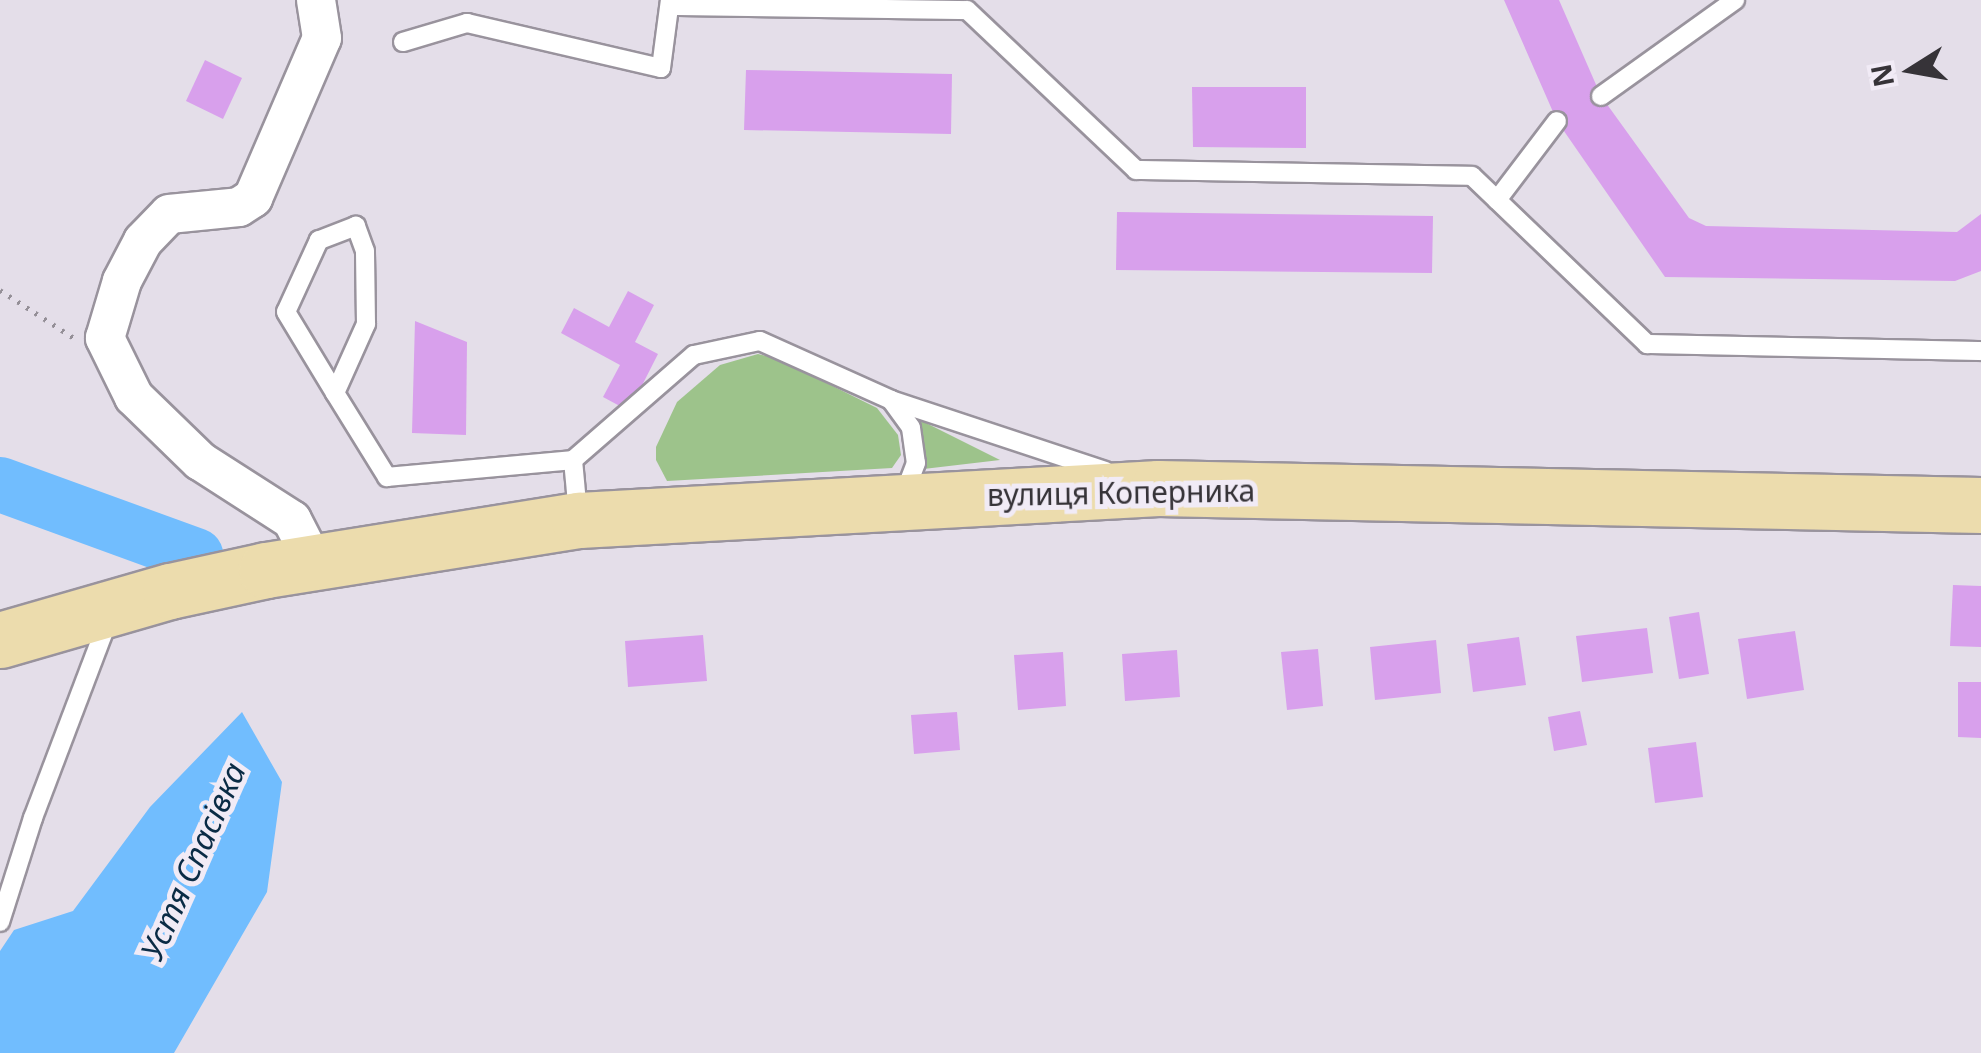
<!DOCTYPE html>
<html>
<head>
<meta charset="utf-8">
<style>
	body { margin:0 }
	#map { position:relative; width:1981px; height:1053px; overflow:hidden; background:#e4dee9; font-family:"Noto Sans",sans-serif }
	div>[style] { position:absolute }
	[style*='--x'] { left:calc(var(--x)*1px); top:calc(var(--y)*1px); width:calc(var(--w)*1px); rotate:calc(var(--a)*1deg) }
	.green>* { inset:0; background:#9dc38b }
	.water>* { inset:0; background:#71bdfe }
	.river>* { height:55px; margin:-27.5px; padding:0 27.5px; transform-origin:27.5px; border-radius:27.5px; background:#71bdfe }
	.building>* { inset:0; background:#d8a0ec }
	.path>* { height:5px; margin-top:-2.5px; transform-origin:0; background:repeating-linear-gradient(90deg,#948f97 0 2.5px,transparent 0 10.5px) }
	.roads { filter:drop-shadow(2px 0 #99939d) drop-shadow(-2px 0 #99939d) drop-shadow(0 2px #99939d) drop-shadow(0 -2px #99939d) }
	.service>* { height:18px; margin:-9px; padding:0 9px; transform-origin:9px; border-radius:9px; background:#fff }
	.minor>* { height:38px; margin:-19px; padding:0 19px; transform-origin:19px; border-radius:19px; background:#fff }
	.primary>* { height:55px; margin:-27.5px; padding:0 27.5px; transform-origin:27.5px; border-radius:27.5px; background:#ecdcad }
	span { translate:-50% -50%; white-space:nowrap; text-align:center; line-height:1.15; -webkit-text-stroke:10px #f1ebf6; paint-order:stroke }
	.street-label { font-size:30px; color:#363338 }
	.water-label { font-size:32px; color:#0a2b45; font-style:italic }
	.north { position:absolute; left:1861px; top:20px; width:100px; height:100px; -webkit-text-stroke:8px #f1ebf6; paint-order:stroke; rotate:259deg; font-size:28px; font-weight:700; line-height:40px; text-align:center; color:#363338 }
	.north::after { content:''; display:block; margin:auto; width:35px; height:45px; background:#363338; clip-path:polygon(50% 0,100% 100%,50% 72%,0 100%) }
</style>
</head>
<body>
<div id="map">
	<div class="green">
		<i style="clip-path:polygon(758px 354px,778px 359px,877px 408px,898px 435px,901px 455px,892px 468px,667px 481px,656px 460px,656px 447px,677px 402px,720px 365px)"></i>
		<i style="clip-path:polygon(920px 420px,1000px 460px,915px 470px,923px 440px)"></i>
	</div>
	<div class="water">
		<i style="clip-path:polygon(242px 712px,282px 782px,267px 892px,174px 1053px,0 1053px,0 951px,14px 930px,73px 911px,150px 807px)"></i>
	</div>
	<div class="river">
		<i style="--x:0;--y:484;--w:208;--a:20"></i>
	</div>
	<div class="building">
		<i style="clip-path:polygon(1504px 0,1559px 0,1601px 96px,1689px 218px,1706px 226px,1957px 232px,1981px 214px,1981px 271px,1955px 281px,1665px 277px,1557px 121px)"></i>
		<i style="clip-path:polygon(205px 60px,242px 78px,223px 119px,186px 101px)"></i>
		<i style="clip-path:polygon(746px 70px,952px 74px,951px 134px,744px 130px)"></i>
		<i style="clip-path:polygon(1192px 87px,1306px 87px,1306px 148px,1193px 147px)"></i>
		<i style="clip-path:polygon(1117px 212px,1433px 216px,1432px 273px,1116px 270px)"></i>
		<i style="clip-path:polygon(628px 291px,654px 305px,635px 342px,658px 354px,629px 411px,603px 397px,620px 365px,561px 333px,574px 308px,609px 327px)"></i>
		<i style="clip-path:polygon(415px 321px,467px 342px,466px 435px,412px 433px)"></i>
		<i style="clip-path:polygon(1953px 585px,1981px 586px,1981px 647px,1950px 646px)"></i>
		<i style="clip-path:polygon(1699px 612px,1709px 674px,1679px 679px,1669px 617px)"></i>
		<i style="clip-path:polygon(1647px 628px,1653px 673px,1582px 682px,1576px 636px)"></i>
		<i style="clip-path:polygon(1795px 631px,1804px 690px,1747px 699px,1738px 639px)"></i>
		<i style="clip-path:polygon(703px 635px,707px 681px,628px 687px,625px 641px)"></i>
		<i style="clip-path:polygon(1519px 637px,1526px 685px,1473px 692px,1467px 644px)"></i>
		<i style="clip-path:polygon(1436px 640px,1441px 693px,1375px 700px,1370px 647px)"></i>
		<i style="clip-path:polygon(1318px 649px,1323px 706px,1287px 710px,1281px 652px)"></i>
		<i style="clip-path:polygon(1177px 650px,1180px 697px,1125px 701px,1122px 654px)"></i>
		<i style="clip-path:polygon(1063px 652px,1066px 706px,1018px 710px,1014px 655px)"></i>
		<i style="clip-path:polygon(1958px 682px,1981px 682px,1981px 738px,1958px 737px)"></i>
		<i style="clip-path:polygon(1580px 711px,1587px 745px,1554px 751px,1548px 717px)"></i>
		<i style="clip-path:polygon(957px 712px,960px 750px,914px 754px,911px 715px)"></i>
		<i style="clip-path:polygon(1696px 742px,1703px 797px,1655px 803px,1648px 748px)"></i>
	</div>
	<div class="path">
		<i style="--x:0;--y:290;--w:88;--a:33"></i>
	</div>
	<div class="roads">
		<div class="service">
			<i style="--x:670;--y:6;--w:297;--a:0.8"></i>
			<i style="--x:967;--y:10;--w:233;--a:43.4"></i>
			<i style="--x:1136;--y:170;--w:336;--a:1"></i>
			<i style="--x:1472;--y:176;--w:243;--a:43.8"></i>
			<i style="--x:1647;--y:344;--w:334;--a:1.2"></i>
			<i style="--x:403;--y:42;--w:67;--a:-16.5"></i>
			<i style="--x:467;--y:23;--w:199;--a:13.1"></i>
			<i style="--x:661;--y:68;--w:69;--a:-82.5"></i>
			<i style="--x:1601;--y:96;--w:165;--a:-35.6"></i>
			<i style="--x:1497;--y:200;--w:99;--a:-52.8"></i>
			<i style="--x:335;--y:393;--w:76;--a:-65.8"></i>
			<i style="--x:366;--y:324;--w:73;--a:-90.8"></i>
			<i style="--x:365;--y:251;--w:27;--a:-110"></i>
			<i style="--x:356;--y:226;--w:40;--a:159"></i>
			<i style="--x:319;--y:240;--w:79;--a:114.6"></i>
			<i style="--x:286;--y:312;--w:95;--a:58.8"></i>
			<i style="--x:335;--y:393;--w:99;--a:58.2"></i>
			<i style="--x:387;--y:477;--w:187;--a:-5.2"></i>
			<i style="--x:573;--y:460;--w:160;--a:-41"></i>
			<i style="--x:694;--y:355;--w:67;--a:-12"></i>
			<i style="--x:760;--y:341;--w:144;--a:24.2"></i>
			<i style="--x:891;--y:400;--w:226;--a:18.3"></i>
			<i style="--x:891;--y:400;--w:34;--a:54"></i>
			<i style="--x:911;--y:428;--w:35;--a:82"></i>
			<i style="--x:916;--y:463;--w:33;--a:111"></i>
			<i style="--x:573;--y:460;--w:54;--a:84.7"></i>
			<i style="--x:0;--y:922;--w:109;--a:-72.4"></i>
			<i style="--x:33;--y:818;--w:211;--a:-69.2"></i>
		</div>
		<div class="minor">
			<i style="--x:313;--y:561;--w:46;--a:-117.1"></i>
			<i style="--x:292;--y:520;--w:109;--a:-147.3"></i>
			<i style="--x:200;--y:461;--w:92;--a:-135.9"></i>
			<i style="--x:134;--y:397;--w:66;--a:-116.2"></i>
			<i style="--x:105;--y:338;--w:59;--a:-73.4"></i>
			<i style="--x:122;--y:281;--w:45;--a:-62.3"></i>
			<i style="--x:143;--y:241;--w:37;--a:-46"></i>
			<i style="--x:169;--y:214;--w:70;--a:-5.7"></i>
			<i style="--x:239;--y:207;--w:17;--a:-33"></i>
			<i style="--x:253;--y:198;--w:174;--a:-66.7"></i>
			<i style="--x:322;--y:38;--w:38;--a:-99"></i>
		</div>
		<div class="primary">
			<i style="--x:0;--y:640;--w:177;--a:-16.1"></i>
			<i style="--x:170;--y:591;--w:98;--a:-12.3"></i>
			<i style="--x:266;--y:570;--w:317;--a:-9.1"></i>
			<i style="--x:579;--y:520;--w:580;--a:-3.16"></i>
			<i style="--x:1158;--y:488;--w:823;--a:1.18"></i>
		</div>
	</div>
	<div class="street-label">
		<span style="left:1121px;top:493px;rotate:-1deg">вулиця Коперника</span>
	</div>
	<div class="water-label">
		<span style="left:193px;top:861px;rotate:-66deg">Устя Спасівка</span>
	</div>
	<div class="north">N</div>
</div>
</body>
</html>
